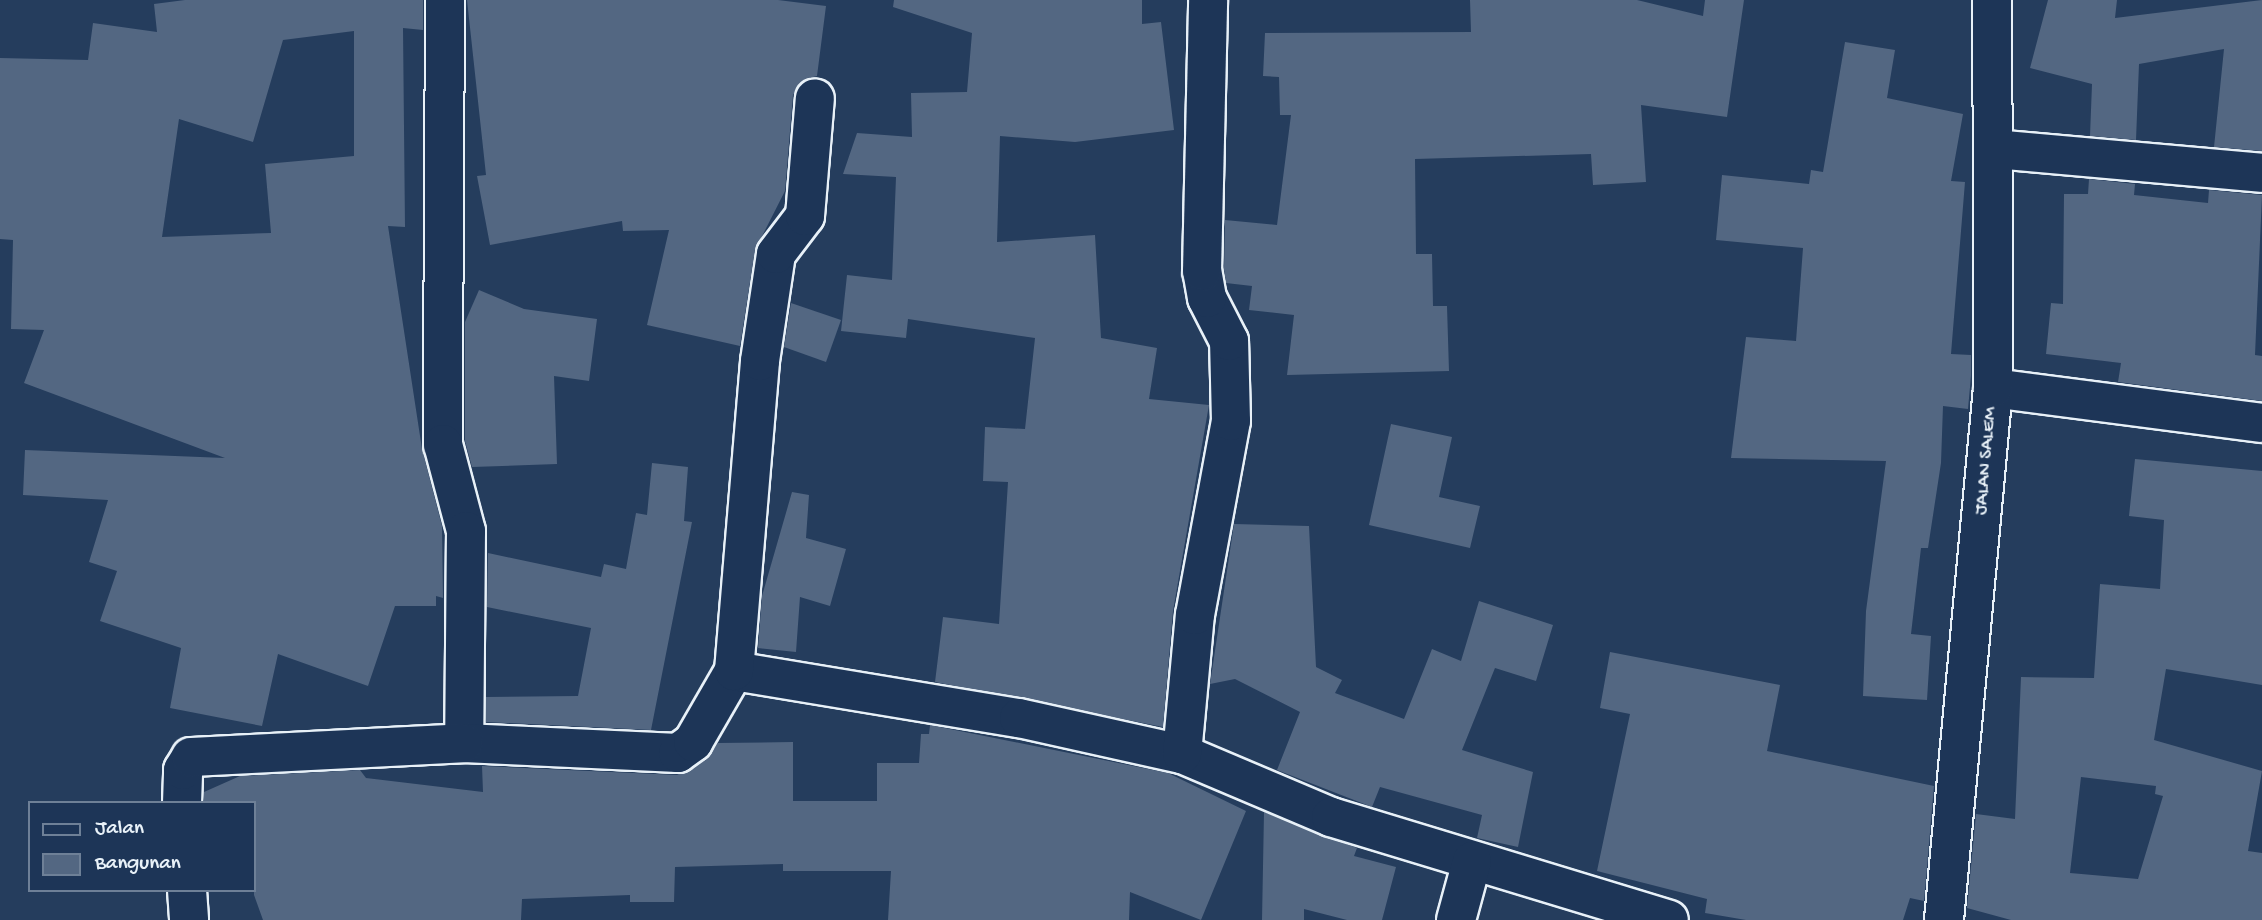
<!DOCTYPE html>
<html>
<head>
<meta charset="utf-8">
<style>
	body { margin:0 }
	#map { position:relative; width:2262px; height:920px; overflow:hidden; background:#253d5d; font-family:"Gochi Hand",sans-serif }
	div>[style] { position:absolute }
	[style*='--x'] { left:calc(var(--x)*1px); top:calc(var(--y)*1px); width:calc(var(--w)*1px); rotate:calc(var(--a)*1deg) }
	.building>* { inset:0; background:#536782 }
	.roads { filter:drop-shadow(2px 0 #e8f1f8) drop-shadow(-2px 0 #e8f1f8) drop-shadow(0 2px #e8f1f8) drop-shadow(0 -2px #e8f1f8) }
	.street>* { height:38px; margin:-19px; padding:0 19px; transform-origin:19px; border-radius:19px; background:#1d3557 }
	span { translate:-50% -50%; white-space:nowrap; text-align:center; line-height:1.15; -webkit-text-stroke:5px #1d3557; paint-order:stroke }
	.street-label { font-size:19px; color:#e8f1f8 }
	.legend { position:absolute; left:28px; top:801px; width:228px; height:91px; box-sizing:border-box; background:#1d3557; border:2px solid #6e8097; margin:0; padding:9px 12px; list-style:none; font-size:21px; color:#e8f1f8 }
	.legend li { display:flex; align-items:center; gap:14px; height:35px }
	.legend b { width:35px; border:2px solid #6e8097 }
</style>
</head>
<body>
<div id="map">
	<div class="building">
		<i style="clip-path:polygon(evenodd,185px 0,423px 0,423px 30px,403px 28px,405px 227px,388px 226px,422px 449px,442px 526px,443px 598px,436px 596px,436px 606px,395px 606px,368px 686px,278px 654px,262px 726px,170px 708px,181px 648px,100px 621px,117px 571px,89px 562px,108px 500px,23px 495px,25px 450px,225px 458px,24px 383px,44px 330px,11px 329px,13px 240px,0 239px,0 58px,88px 60px,93px 23px,157px 32px,154px 4px,185px 0,354px 31px,354px 156px,265px 164px,271px 233px,162px 237px,179px 119px,253px 142px,283px 40px,354px 31px)"></i>
		<i style="clip-path:polygon(467px 0,778px 0,826px 6px,817px 76px,805px 79px,793px 95px,785px 191px,755px 250px,740px 346px,647px 325px,669px 230px,623px 231px,622px 221px,490px 245px,477px 176px,486px 175px)"></i>
		<i style="clip-path:polygon(894px 0,1142px 0,1142px 24px,1161px 22px,1174px 130px,1075px 142px,1000px 136px,997px 242px,1095px 235px,1101px 338px,1157px 348px,1149px 399px,1209px 405px,1173px 611px,1163px 727px,935px 682px,943px 617px,999px 624px,1008px 482px,983px 481px,985px 427px,1025px 429px,1035px 338px,908px 319px,906px 338px,841px 331px,847px 275px,892px 280px,896px 177px,843px 174px,857px 133px,912px 137px,911px 93px,967px 92px,972px 33px,893px 7px)"></i>
		<i style="clip-path:polygon(1470px 0,1637px 0,1703px 16px,1705px 0,1744px 0,1727px 117px,1641px 105px,1646px 182px,1593px 185px,1591px 154px,1415px 159px,1416px 254px,1432px 254px,1433px 306px,1447px 306px,1449px 371px,1287px 375px,1294px 315px,1249px 310px,1252px 286px,1226px 283px,1224px 269px,1225px 220px,1277px 225px,1291px 115px,1280px 115px,1279px 77px,1263px 76px,1265px 33px,1471px 32px)"></i>
		<i style="clip-path:polygon(2048px 0,2117px 0,2115px 18px,2262px 0,2262px 151px,2214px 147px,2224px 49px,2139px 64px,2136px 140px,2090px 136px,2092px 84px,2030px 68px)"></i>
		<i style="clip-path:polygon(1845px 42px,1895px 50px,1887px 98px,1963px 114px,1951px 181px,1965px 182px,1951px 354px,1971px 355px,1971px 376px,1968px 409px,1943px 406px,1941px 463px,1928px 548px,1921px 548px,1911px 634px,1931px 636px,1927px 700px,1863px 696px,1866px 611px,1886px 461px,1731px 458px,1746px 337px,1796px 341px,1803px 248px,1716px 240px,1722px 175px,1809px 184px,1811px 170px,1823px 172px)"></i>
		<i style="clip-path:polygon(2089px 179px,2135px 184px,2134px 195px,2208px 203px,2209px 190px,2262px 195px,2255px 355px,2262px 356px,2262px 401px,2118px 382px,2121px 363px,2046px 354px,2051px 303px,2063px 304px,2064px 194px,2088px 194px)"></i>
		<i style="clip-path:polygon(479px 290px,524px 309px,597px 319px,589px 381px,554px 376px,557px 464px,472px 467px,465px 441px,465px 322px)"></i>
		<i style="clip-path:polygon(791px 303px,841px 320px,826px 362px,784px 347px)"></i>
		<i style="clip-path:polygon(1391px 424px,1452px 437px,1439px 497px,1480px 506px,1470px 548px,1369px 525px)"></i>
		<i style="clip-path:polygon(evenodd,2135px 459px,2262px 471px,2262px 685px,2166px 669px,2154px 740px,2262px 771px,2248px 851px,2262px 853px,2262px 920px,2011px 920px,1967px 908px,1976px 814px,2015px 819px,2021px 677px,2094px 678px,2100px 584px,2160px 589px,2164px 520px,2129px 516px,2135px 459px,2081px 777px,2156px 786px,2155px 794px,2163px 796px,2138px 879px,2070px 873px,2081px 777px)"></i>
		<i style="clip-path:polygon(652px 463px,688px 467px,684px 521px,692px 522px,651px 730px,486px 722px,486px 697px,578px 696px,591px 628px,487px 607px,488px 553px,601px 577px,604px 564px,626px 569px,636px 513px,647px 515px)"></i>
		<i style="clip-path:polygon(792px 492px,809px 495px,806px 538px,846px 549px,830px 606px,800px 597px,796px 652px,758px 648px,762px 596px)"></i>
		<i style="clip-path:polygon(1234px 524px,1309px 526px,1316px 667px,1342px 680px,1335px 693px,1404px 719px,1432px 649px,1461px 661px,1479px 601px,1553px 625px,1536px 681px,1495px 668px,1462px 750px,1533px 772px,1518px 847px,1477px 838px,1482px 815px,1380px 787px,1372px 807px,1277px 770px,1300px 712px,1235px 679px,1210px 684px)"></i>
		<i style="clip-path:polygon(1610px 652px,1780px 685px,1767px 751px,1934px 786px,1924px 901px,1910px 898px,1903px 920px,1746px 920px,1705px 913px,1707px 899px,1597px 871px,1630px 714px,1600px 708px)"></i>
		<i style="clip-path:polygon(930px 725px,1168px 773px,1246px 811px,1201px 920px,1130px 892px,1129px 920px,888px 920px,891px 871px,783px 871px,783px 864px,675px 867px,674px 902px,630px 902px,630px 895px,522px 899px,521px 920px,263px 920px,254px 895px,254px 803px,204px 803px,204px 792px,240px 776px,360px 770px,366px 778px,483px 792px,482px 766px,677px 775px,706px 760px,718px 743px,793px 742px,793px 801px,877px 801px,877px 763px,919px 763px,921px 734px,929px 734px)"></i>
		<i style="clip-path:polygon(1264px 812px,1357px 848px,1354px 856px,1396px 867px,1382px 920px,1347px 920px,1304px 909px,1304px 920px,1262px 920px)"></i>
	</div>
	<div class="roads">
		<div class="street">
			<i style="--x:445;--y:0;--w:444;--a:90.3"></i>
			<i style="--x:443;--y:444;--w:90;--a:75.2"></i>
			<i style="--x:466;--y:531;--w:212;--a:90.5"></i>
			<i style="--x:464;--y:743;--w:214;--a:2.7"></i>
			<i style="--x:678;--y:753;--w:19;--a:-36"></i>
			<i style="--x:693;--y:742;--w:82;--a:-60"></i>
			<i style="--x:734;--y:671;--w:289;--a:9.4"></i>
			<i style="--x:1019;--y:718;--w:167;--a:12.5"></i>
			<i style="--x:1182;--y:754;--w:162;--a:22.9"></i>
			<i style="--x:1331;--y:817;--w:353;--a:16.9"></i>
			<i style="--x:1995;--y:149;--w:268;--a:5.1"></i>
			<i style="--x:1993;--y:388;--w:271;--a:7.4"></i>
			<i style="--x:734;--y:671;--w:311;--a:-85.2"></i>
			<i style="--x:760;--y:361;--w:108;--a:-81.5"></i>
			<i style="--x:776;--y:254;--w:48;--a:-52.7"></i>
			<i style="--x:805;--y:216;--w:118;--a:-85.2"></i>
			<i style="--x:1182;--y:754;--w:140;--a:-84.7"></i>
			<i style="--x:1195;--y:615;--w:197;--a:-79.5"></i>
			<i style="--x:1231;--y:421;--w:80;--a:-91.4"></i>
			<i style="--x:1229;--y:341;--w:48;--a:-117.1"></i>
			<i style="--x:1207;--y:298;--w:27;--a:-100"></i>
			<i style="--x:1202;--y:271;--w:271;--a:-88.7"></i>
			<i style="--x:182;--y:803;--w:33;--a:-88"></i>
			<i style="--x:183;--y:770;--w:15;--a:-58"></i>
			<i style="--x:191;--y:757;--w:273;--a:-2.9"></i>
			<i style="--x:187;--y:890;--w:30;--a:86"></i>
			<i style="--x:1456;--y:920;--w:61;--a:-74.8"></i>
			<i style="--x:1944;--y:920;--w:534;--a:-84.74"></i>
			<i style="--x:1993;--y:388;--w:388;--a:-90.1"></i>
		</div>
	</div>
	<div class="street-label">
		<span style="left:1987px;top:461px;rotate:-85deg">JALAN SALEM</span>
	</div>
	<ul class="legend">
	<li><b style="height:9px;background:#1d3557"></b>Jalan</li>
	<li><b style="height:19px;background:#536782"></b>Bangunan</li>
	</ul>
</div>
</body>
</html>
